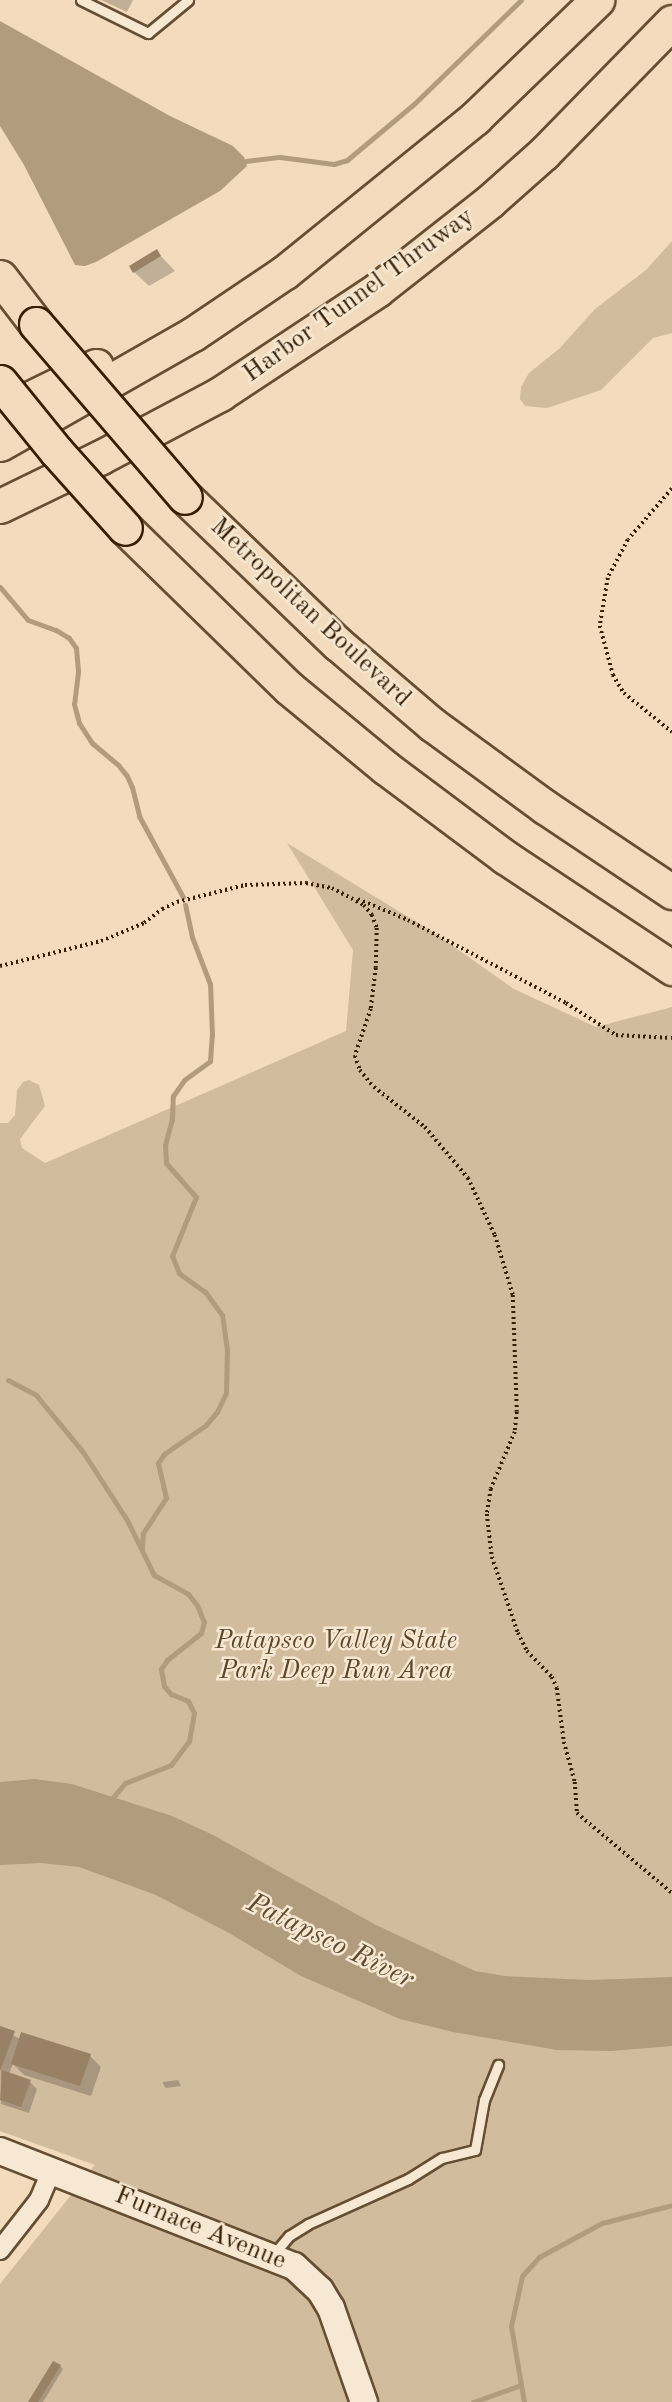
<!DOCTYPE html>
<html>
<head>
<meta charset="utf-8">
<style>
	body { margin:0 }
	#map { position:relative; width:672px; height:2402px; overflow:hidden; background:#f2dcbd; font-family:"Old Standard TT",serif }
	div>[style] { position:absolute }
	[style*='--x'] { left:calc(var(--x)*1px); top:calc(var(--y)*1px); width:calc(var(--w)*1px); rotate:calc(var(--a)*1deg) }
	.green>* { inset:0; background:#d2bc9e }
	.water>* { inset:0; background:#b29c7e }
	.shadow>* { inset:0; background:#0003 }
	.stream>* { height:5px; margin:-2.5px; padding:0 2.5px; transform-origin:2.5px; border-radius:2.5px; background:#b29c7e }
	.building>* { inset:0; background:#988164 }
	.path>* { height:3.5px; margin-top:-1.75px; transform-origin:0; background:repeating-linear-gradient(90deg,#361f04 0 2px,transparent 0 5.5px) }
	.roads { filter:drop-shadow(2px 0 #654e32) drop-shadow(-2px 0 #654e32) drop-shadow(0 2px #654e32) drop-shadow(0 -2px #654e32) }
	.lane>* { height:9px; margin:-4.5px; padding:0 4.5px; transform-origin:4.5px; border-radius:4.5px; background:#f7e8d4 }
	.street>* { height:18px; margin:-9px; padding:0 9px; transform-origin:9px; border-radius:9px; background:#f7e8d4 }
	.secondary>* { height:26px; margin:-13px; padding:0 13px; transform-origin:13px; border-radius:13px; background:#f7e8d4 }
	.highway>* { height:33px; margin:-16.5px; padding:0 16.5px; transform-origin:16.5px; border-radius:16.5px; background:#f2dcbd }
	.bridges { filter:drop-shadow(2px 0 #361f04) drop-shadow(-2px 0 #361f04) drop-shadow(0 2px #361f04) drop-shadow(0 -2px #361f04) }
	.highway-bridge>* { height:33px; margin:-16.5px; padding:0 16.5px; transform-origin:16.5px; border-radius:16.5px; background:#f2dcbd }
	span { translate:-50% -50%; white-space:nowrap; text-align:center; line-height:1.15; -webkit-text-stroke:5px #f7e8d4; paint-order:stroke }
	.street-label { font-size:26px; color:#361f04 }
	.park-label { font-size:26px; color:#5d462a; font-style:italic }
	.water-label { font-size:28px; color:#614b2f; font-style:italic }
</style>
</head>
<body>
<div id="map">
	<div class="green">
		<i style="clip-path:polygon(672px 241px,672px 333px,653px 338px,601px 390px,547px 408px,525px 406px,520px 399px,521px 387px,529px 373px,560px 348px,595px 309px,646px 270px)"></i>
		<i style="clip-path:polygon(287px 843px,436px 934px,514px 989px,596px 1027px,672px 1007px,672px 2402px,0 2402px,0 2284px,95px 2165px,0 2131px,0 1123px,8px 1123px,15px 1115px,17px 1090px,23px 1082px,29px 1080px,39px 1085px,45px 1106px,20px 1139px,22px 1148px,45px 1163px,346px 1031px,353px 950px)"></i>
	</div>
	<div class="water">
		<i style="clip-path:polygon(0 21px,170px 116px,233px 146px,244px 157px,247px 166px,220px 191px,96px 262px,85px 266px,75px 265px,24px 165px,0 126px)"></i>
		<i style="clip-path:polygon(35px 1779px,72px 1784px,172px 1816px,213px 1835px,376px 1925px,475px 1971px,505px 1976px,589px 1980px,672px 1977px,672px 2046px,611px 2051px,557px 2050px,453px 2032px,400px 2019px,301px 1976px,229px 1933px,156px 1895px,79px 1867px,41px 1863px,0 1865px,0 1782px)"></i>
	</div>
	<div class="shadow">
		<i style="clip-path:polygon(101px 0,133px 0,127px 12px)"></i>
		<i style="clip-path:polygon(157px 252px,175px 271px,149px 286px,134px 272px)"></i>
		<i style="clip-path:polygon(0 2028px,20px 2039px,90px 2056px,101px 2067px,91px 2096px,24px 2075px,13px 2064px,9px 2074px,30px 2082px,37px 2089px,29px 2113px,1px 2104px)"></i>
		<i style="clip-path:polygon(178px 2080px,181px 2086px,166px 2088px,163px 2084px,163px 2082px)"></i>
		<i style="clip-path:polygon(60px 2366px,63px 2369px,43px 2402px,30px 2402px)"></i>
	</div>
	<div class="stream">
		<i style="--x:246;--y:161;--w:34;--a:-7"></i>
		<i style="--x:280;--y:157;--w:54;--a:7.4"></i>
		<i style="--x:334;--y:164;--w:14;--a:-17"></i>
		<i style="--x:347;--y:160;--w:87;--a:-39.9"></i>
		<i style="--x:414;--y:104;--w:149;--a:-44.2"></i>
		<i style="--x:0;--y:587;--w:43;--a:49.7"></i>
		<i style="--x:28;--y:620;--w:30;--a:20"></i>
		<i style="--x:56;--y:630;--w:15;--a:32"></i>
		<i style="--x:69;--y:638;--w:12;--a:55"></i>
		<i style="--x:76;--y:648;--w:24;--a:85"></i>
		<i style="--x:78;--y:672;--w:32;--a:97"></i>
		<i style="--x:74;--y:704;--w:20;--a:75"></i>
		<i style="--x:79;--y:723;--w:24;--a:57"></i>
		<i style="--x:92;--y:743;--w:35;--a:40"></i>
		<i style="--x:119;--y:766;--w:13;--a:51"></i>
		<i style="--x:127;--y:776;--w:12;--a:66"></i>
		<i style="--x:132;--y:787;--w:30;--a:76"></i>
		<i style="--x:139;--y:816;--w:92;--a:61.5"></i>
		<i style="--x:8;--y:1380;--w:32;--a:28"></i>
		<i style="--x:36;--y:1395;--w:74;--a:50.5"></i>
		<i style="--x:83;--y:1452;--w:81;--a:57.1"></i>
		<i style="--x:127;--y:1520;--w:61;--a:63.9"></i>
		<i style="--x:154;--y:1575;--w:39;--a:29"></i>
		<i style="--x:188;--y:1594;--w:14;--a:51"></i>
		<i style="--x:197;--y:1605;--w:18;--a:68"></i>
		<i style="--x:204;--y:1622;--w:11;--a:105"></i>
		<i style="--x:201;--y:1633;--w:43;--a:141.5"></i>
		<i style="--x:167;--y:1660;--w:11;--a:124"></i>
		<i style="--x:161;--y:1669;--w:17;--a:80"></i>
		<i style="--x:164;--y:1686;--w:11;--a:49"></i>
		<i style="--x:171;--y:1694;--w:18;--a:22"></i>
		<i style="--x:188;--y:1701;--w:13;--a:63"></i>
		<i style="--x:194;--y:1713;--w:28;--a:100"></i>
		<i style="--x:189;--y:1741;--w:30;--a:127"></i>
		<i style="--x:171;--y:1765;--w:49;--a:158.6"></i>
		<i style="--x:125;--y:1783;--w:25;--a:130"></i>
		<i style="--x:142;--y:1550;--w:17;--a:-87"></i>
		<i style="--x:143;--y:1533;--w:42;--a:-56.7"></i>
		<i style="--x:166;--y:1498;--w:36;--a:-103"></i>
		<i style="--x:158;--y:1463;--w:11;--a:-56"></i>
		<i style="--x:164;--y:1454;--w:51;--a:-34.6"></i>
		<i style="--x:206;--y:1425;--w:17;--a:-50"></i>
		<i style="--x:217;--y:1412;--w:21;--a:-65"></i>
		<i style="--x:226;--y:1393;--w:43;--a:-88.7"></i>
		<i style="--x:227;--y:1350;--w:35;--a:-98"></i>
		<i style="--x:222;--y:1315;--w:29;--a:-126"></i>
		<i style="--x:205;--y:1292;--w:32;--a:-144"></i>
		<i style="--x:179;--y:1273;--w:18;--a:-112"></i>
		<i style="--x:172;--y:1256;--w:64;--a:-67.9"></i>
		<i style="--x:196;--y:1197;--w:45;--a:-131.4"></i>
		<i style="--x:166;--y:1163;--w:18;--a:-93"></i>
		<i style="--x:165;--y:1145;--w:27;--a:-75"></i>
		<i style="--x:172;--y:1119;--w:23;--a:-88"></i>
		<i style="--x:173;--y:1096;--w:19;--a:-55"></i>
		<i style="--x:184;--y:1080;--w:32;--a:-36"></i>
		<i style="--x:210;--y:1061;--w:26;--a:-86"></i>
		<i style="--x:212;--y:1035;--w:51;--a:-92.2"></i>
		<i style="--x:210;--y:984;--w:50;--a:-111"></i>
		<i style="--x:192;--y:937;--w:33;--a:-102"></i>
		<i style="--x:473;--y:2402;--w:51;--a:-19.5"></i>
		<i style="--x:524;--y:2402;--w:77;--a:-99.7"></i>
		<i style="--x:511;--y:2326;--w:51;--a:-77.6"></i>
		<i style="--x:522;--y:2276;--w:25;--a:-48"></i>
		<i style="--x:539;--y:2257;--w:72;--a:-28.4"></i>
		<i style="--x:602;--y:2223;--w:72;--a:-14.4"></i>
	</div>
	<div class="building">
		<i style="clip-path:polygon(157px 249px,161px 256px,133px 273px,129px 266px)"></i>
		<i style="clip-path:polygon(0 2026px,15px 2031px,0 2071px)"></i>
		<i style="clip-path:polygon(21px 2032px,91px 2054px,80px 2086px,11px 2064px)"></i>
		<i style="clip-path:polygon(2px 2070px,31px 2080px,21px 2107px,0 2100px)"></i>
		<i style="clip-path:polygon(53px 2361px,61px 2365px,38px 2402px,28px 2402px)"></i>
	</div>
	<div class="path">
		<i style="--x:672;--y:489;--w:67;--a:130.8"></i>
		<i style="--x:628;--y:540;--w:43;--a:117.8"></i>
		<i style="--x:608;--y:578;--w:49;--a:99.5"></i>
		<i style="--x:600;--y:626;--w:51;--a:75.1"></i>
		<i style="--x:613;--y:675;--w:21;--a:59"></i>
		<i style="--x:624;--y:693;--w:62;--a:39.1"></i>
		<i style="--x:358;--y:899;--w:54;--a:22.8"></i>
		<i style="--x:408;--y:920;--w:178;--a:27.7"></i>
		<i style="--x:566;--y:1003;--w:59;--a:32.6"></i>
		<i style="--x:616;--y:1035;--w:56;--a:3.1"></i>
		<i style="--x:0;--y:966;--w:104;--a:-13.9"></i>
		<i style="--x:101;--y:941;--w:47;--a:-22.7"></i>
		<i style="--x:144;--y:923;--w:23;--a:-38"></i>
		<i style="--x:162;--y:909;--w:17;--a:-25"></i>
		<i style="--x:177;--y:902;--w:70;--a:-14"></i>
		<i style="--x:245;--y:885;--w:61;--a:-1.9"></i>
		<i style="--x:306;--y:883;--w:26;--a:11"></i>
		<i style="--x:332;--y:888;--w:36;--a:28"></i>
		<i style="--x:364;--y:905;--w:13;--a:51"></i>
		<i style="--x:372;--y:915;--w:14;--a:69"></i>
		<i style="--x:377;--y:928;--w:40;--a:91.4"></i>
		<i style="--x:376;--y:968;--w:41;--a:97"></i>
		<i style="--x:371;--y:1009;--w:50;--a:108.8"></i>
		<i style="--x:355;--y:1056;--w:15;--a:70"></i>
		<i style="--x:360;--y:1070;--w:22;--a:51"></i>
		<i style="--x:374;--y:1087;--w:65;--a:38.1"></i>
		<i style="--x:425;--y:1127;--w:67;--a:49.9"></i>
		<i style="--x:468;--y:1178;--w:63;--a:64.7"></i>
		<i style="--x:495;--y:1235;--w:63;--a:73.3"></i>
		<i style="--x:513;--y:1295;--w:117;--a:88"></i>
		<i style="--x:517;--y:1412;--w:20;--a:96"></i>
		<i style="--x:515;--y:1432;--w:62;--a:112.8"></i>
		<i style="--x:491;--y:1489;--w:25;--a:99"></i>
		<i style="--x:487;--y:1514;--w:43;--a:83.4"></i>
		<i style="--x:492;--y:1557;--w:80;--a:71.1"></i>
		<i style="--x:518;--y:1633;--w:20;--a:63"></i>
		<i style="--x:527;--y:1651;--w:36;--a:46"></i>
		<i style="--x:552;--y:1677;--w:12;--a:66"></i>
		<i style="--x:557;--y:1688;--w:54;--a:82.6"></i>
		<i style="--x:564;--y:1742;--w:41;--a:74.6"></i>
		<i style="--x:575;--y:1782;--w:31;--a:86"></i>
		<i style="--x:577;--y:1813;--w:124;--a:40.1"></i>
	</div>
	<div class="roads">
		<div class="lane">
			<i style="--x:81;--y:0;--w:75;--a:26.2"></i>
			<i style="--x:148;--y:33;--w:52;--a:-39.5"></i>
			<i style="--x:273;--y:2255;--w:25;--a:-50"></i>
			<i style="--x:289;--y:2236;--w:22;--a:-32"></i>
			<i style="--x:308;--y:2224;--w:110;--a:-24.2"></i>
			<i style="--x:408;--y:2179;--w:40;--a:-32"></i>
			<i style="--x:442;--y:2158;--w:34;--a:-14"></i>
			<i style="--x:475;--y:2150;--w:51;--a:-79.8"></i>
			<i style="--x:484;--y:2100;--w:38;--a:-68"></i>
		</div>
		<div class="street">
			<i style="--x:0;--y:2250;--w:63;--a:-52"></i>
			<i style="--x:39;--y:2200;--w:34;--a:-67"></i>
		</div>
		<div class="secondary">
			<i style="--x:0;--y:2151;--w:316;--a:21.4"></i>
			<i style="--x:294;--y:2266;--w:35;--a:43"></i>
			<i style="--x:320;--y:2290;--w:21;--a:59"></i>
			<i style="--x:331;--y:2308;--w:100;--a:70.7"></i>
		</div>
		<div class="highway">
			<i style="--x:0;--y:277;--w:59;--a:52.5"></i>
			<i style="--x:0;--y:413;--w:107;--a:-26.1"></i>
			<i style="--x:0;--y:444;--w:222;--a:-29.7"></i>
			<i style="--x:193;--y:334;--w:111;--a:-34"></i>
			<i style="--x:285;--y:272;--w:245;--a:-39"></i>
			<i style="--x:475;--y:118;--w:170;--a:-44"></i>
			<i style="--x:185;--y:497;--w:212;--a:43.9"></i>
			<i style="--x:338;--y:644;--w:125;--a:40.5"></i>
			<i style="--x:433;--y:725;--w:139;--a:36.2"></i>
			<i style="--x:545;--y:807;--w:153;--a:33.8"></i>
			<i style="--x:0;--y:506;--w:112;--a:-25.9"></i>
			<i style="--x:101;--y:457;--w:135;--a:-27.9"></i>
			<i style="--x:220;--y:394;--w:188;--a:-33.5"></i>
			<i style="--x:377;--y:290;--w:144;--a:-38.2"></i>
			<i style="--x:490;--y:201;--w:72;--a:-41.6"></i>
			<i style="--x:544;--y:153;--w:183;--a:-45.7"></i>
			<i style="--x:125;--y:528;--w:229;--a:44.3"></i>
			<i style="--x:289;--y:688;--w:126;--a:39.5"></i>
			<i style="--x:386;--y:768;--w:149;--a:36.8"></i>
			<i style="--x:505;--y:857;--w:201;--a:33.6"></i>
		</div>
	</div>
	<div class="bridges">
		<div class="highway-bridge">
			<i style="--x:36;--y:324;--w:228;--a:49.3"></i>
			<i style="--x:0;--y:382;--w:89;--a:50.9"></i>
			<i style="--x:56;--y:451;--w:103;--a:48.1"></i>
		</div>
	</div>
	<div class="street-label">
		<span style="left:359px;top:296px;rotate:-36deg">Harbor Tunnel Thruway</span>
		<span style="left:310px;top:613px;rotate:43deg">Metropolitan Boulevard</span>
		<span style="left:200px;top:2229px;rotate:22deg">Furnace Avenue</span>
	</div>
	<div class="park-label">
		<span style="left:336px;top:1657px">Patapsco Valley State<br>Park Deep Run Area</span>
	</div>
	<div class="water-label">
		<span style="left:330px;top:1942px;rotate:26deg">Patapsco River</span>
	</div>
</div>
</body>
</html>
